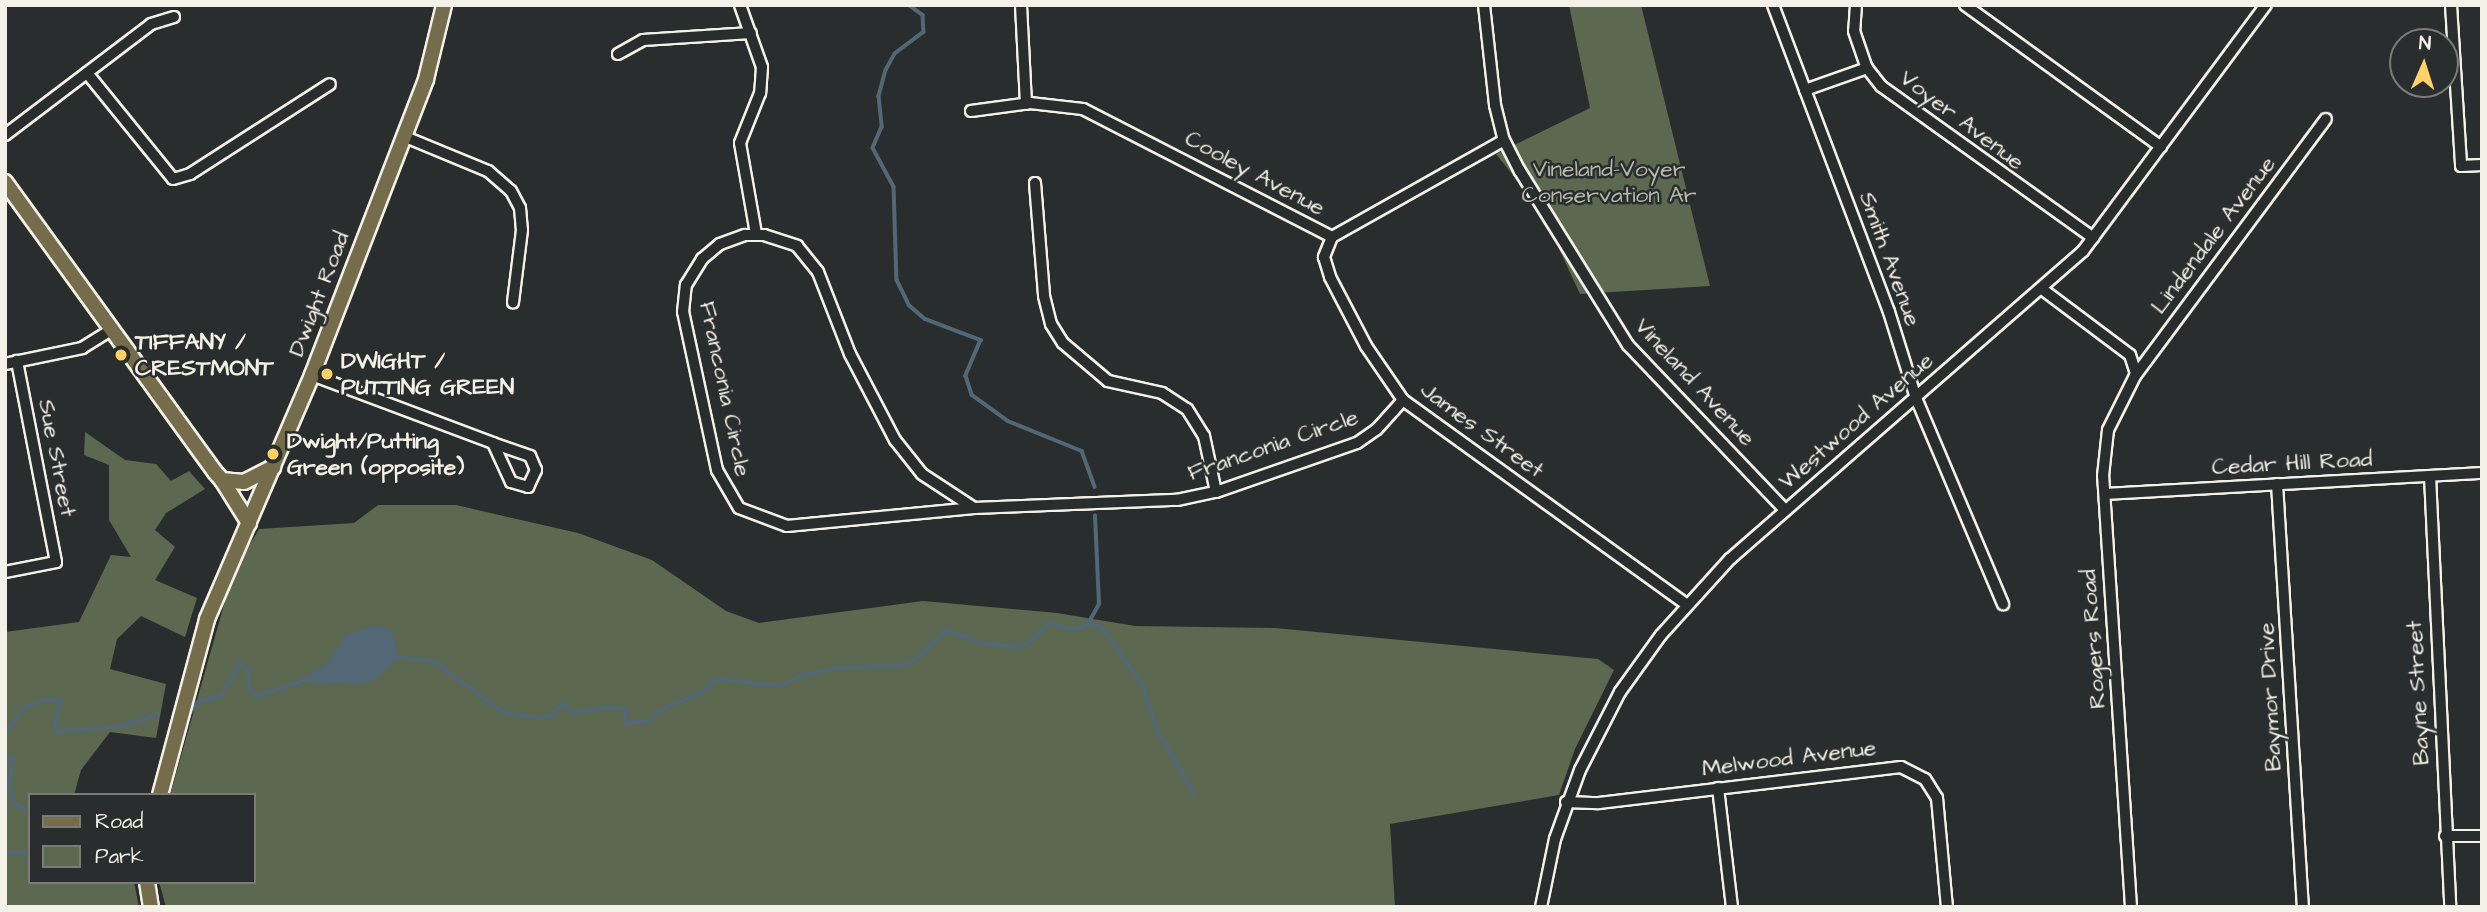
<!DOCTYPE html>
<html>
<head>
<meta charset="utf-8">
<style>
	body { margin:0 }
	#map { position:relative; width:2487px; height:912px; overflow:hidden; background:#2a2d2e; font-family:"Architects Daughter",sans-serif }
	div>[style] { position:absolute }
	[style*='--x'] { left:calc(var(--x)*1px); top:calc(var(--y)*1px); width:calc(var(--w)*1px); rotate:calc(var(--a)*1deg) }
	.green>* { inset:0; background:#5c684f }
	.water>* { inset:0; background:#526876 }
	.stream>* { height:3.5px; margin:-1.75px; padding:0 1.75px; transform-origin:1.75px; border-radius:1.75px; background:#526876 }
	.roads { filter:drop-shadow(2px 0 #f4f1e8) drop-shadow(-2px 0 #f4f1e8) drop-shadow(0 2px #f4f1e8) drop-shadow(0 -2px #f4f1e8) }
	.minor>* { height:10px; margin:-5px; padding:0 5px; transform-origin:5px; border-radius:5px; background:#2a2d2e }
	.major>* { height:14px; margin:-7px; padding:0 7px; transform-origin:7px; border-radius:7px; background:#746c4b }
	.dots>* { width:19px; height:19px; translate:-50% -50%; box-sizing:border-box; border:4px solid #2a2d2e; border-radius:50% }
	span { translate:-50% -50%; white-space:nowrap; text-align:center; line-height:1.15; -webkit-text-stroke:5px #2a2d2e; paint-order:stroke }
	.street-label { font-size:23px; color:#f4f1e8 }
	.park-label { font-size:23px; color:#b7baab }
	.poi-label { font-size:23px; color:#f4f1e8; font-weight:700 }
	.left { translate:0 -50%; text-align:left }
	.frame { position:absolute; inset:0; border:7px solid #f4f1e8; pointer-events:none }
	.legend { position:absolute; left:28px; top:793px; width:228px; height:91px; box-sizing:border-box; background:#2a2d2e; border:2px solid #7b7b78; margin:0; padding:9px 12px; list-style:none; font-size:21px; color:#f4f1e8 }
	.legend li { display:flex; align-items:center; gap:14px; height:35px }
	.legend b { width:35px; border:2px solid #7b7b78 }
	.north { position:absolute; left:2389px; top:28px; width:70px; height:70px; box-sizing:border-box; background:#2a2d2e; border:2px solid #7b7b78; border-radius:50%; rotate:3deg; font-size:19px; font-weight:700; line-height:28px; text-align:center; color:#f4f1e8 }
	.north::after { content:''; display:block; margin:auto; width:24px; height:32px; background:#ffd166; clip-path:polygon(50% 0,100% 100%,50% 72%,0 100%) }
</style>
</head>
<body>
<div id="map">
	<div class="green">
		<i style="clip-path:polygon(1569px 5px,1641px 5px,1710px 286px,1580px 294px,1541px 210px,1496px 154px,1590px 108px)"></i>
		<i style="clip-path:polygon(85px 432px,125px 460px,156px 464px,171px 481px,189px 471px,205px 489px,166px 513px,155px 530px,175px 547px,155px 580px,197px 598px,185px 637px,141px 616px,117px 639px,110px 669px,166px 684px,156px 738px,110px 732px,81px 770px,74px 795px,30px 795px,30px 882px,134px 882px,139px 907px,5px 907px,5px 632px,79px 622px,111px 555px,131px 557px,109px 520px,109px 465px,84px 455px)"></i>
		<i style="clip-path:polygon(378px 505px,456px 505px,578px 533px,652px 560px,726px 611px,759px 623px,923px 601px,1057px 613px,1135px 626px,1275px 628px,1598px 659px,1614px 670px,1575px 749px,1559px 795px,1390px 824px,1395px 907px,166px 907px,159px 882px,254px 882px,254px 795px,170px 795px,233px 573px,259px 529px,354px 523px)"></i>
	</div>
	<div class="water">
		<i style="clip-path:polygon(378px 625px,393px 632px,398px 658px,377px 678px,362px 684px,297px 682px,326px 664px,347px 634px)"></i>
	</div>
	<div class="stream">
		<i style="--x:909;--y:5;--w:17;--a:36"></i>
		<i style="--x:923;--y:15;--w:17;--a:87"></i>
		<i style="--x:924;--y:32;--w:36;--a:143"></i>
		<i style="--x:895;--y:54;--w:18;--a:119"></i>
		<i style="--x:886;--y:70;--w:27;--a:105"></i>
		<i style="--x:879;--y:96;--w:31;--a:84"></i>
		<i style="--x:882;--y:127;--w:23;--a:113"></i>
		<i style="--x:873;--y:148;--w:44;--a:61.7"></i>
		<i style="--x:894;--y:187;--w:93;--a:88.2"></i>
		<i style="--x:897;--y:280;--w:28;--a:64"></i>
		<i style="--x:909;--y:305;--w:21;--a:41"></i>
		<i style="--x:925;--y:319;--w:60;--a:20.6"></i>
		<i style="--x:981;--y:340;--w:39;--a:113"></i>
		<i style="--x:966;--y:376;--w:20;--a:72"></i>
		<i style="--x:972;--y:395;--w:44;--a:35.8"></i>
		<i style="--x:1008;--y:421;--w:80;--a:22.1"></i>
		<i style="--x:1082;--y:451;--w:38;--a:70"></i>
		<i style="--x:1088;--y:624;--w:14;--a:12"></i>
		<i style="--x:1102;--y:627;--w:71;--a:54.7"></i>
		<i style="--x:1143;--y:685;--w:43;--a:72.4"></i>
		<i style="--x:1156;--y:726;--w:80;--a:60.9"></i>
		<i style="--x:396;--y:656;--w:39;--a:9"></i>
		<i style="--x:435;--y:662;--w:86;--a:36.5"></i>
		<i style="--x:504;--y:713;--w:35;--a:8"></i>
		<i style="--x:539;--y:718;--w:13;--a:-13"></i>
		<i style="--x:552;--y:715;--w:16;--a:-47"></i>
		<i style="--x:563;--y:703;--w:13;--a:48"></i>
		<i style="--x:572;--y:713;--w:37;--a:-9"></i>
		<i style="--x:609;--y:707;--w:18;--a:9"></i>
		<i style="--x:627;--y:710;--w:13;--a:99"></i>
		<i style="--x:625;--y:723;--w:25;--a:-5"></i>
		<i style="--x:650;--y:721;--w:9;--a:-58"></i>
		<i style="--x:655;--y:713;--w:54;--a:-24.2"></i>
		<i style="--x:704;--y:691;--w:18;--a:-43"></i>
		<i style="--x:717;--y:679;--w:64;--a:6.2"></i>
		<i style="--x:781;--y:686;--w:25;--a:-27"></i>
		<i style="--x:803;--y:675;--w:42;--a:-11"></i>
		<i style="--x:844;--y:667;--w:57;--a:-1"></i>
		<i style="--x:901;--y:666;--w:12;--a:-20"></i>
		<i style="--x:912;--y:662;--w:47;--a:-42.4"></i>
		<i style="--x:947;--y:630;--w:36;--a:21"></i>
		<i style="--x:981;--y:643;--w:32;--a:7"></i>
		<i style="--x:1013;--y:647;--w:14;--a:-12"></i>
		<i style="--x:1027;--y:644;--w:31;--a:-42"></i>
		<i style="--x:1050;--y:623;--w:27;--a:15"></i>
		<i style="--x:1076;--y:630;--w:13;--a:-27"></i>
		<i style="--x:1088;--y:624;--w:23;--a:-61"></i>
		<i style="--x:1099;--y:604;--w:88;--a:-92.6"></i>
		<i style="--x:190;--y:713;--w:14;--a:-54"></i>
		<i style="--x:198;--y:702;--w:25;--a:-16"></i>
		<i style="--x:222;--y:695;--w:35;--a:-61"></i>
		<i style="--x:239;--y:664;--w:11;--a:22"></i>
		<i style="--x:249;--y:668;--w:20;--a:90"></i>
		<i style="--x:249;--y:688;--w:11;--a:52"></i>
		<i style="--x:256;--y:697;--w:46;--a:-18.8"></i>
		<i style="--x:5;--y:733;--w:31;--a:-53"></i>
		<i style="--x:24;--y:708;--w:27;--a:-20"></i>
		<i style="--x:49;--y:699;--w:11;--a:5"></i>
		<i style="--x:60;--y:700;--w:5;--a:68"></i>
		<i style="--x:62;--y:705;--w:17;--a:114"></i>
		<i style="--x:55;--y:721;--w:10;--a:79"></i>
		<i style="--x:57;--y:731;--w:61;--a:-3.8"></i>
		<i style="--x:118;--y:727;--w:41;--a:-17.1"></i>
		<i style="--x:5;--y:756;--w:9;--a:13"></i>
		<i style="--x:14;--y:758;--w:25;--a:101"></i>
		<i style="--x:9;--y:783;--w:21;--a:76"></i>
		<i style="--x:14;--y:803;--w:18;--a:29"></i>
		<i style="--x:5;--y:853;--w:25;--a:-2"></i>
	</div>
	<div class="roads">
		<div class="minor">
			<i style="--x:740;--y:5;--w:66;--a:70.5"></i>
			<i style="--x:762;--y:67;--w:26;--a:94"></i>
			<i style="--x:760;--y:93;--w:54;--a:111.8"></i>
			<i style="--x:740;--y:143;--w:92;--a:80"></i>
			<i style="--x:1021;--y:5;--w:99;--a:87.1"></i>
			<i style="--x:1484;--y:5;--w:101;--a:83.7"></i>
			<i style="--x:1495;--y:105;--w:36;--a:76"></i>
			<i style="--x:1504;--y:140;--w:35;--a:63"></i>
			<i style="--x:1520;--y:171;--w:205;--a:58.2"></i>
			<i style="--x:1628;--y:345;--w:228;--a:46.4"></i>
			<i style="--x:1773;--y:5;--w:328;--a:69.3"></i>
			<i style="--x:1889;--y:312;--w:90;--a:72.6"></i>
			<i style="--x:1916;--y:398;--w:224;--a:67.1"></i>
			<i style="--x:1856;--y:5;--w:26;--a:94"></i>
			<i style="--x:1854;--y:31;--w:39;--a:71"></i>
			<i style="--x:1867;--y:68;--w:23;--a:52"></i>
			<i style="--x:1881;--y:86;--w:261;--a:35.6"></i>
			<i style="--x:1965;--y:5;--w:242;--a:35.9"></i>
			<i style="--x:2451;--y:5;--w:161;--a:86.4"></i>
			<i style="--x:2461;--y:166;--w:21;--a:-3"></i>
			<i style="--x:618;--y:54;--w:29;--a:-29"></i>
			<i style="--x:643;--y:40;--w:108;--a:-3.7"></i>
			<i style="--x:87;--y:73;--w:136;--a:50.9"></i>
			<i style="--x:173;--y:179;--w:18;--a:-16"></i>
			<i style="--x:190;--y:174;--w:166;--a:-32.7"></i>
			<i style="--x:1805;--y:90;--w:66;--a:-19.5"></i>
			<i style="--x:971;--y:111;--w:60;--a:-7.7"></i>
			<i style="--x:1030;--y:103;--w:53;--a:6.5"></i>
			<i style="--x:1083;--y:109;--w:280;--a:27.2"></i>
			<i style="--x:1332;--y:237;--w:197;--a:-29.4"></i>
			<i style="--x:5;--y:135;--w:183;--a:-37.2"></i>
			<i style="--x:151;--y:24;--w:24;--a:-17"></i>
			<i style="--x:403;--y:136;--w:92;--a:22.4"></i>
			<i style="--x:488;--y:171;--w:30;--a:41"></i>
			<i style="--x:511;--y:191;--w:19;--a:62"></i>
			<i style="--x:520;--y:208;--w:22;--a:85"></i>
			<i style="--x:522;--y:230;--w:73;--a:97.1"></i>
			<i style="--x:1035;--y:183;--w:113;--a:85.4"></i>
			<i style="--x:1044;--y:296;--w:29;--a:76"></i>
			<i style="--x:1051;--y:324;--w:22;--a:58"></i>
			<i style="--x:1063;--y:343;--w:59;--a:40.2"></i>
			<i style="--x:1108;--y:381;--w:55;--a:12.5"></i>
			<i style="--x:1162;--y:393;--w:30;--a:33"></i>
			<i style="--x:1187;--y:409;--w:32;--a:58"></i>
			<i style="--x:1204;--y:436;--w:57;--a:77.9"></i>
			<i style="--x:1332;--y:237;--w:22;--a:112"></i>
			<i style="--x:1324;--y:257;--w:21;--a:73"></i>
			<i style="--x:1330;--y:277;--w:78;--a:62.4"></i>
			<i style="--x:1366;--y:346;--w:65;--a:55.6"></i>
			<i style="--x:1403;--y:400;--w:349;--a:35.8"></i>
			<i style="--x:2042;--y:289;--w:110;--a:36.9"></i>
			<i style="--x:2130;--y:355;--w:20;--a:72"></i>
			<i style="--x:5;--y:364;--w:79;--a:-11.7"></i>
			<i style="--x:82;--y:348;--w:36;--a:-32"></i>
			<i style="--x:312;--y:375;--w:193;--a:20.6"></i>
			<i style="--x:493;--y:443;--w:43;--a:65.2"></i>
			<i style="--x:511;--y:482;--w:18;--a:16"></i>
			<i style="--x:528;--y:487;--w:19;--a:-65"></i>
			<i style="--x:536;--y:470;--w:15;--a:-113"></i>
			<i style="--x:530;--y:456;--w:39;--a:-161"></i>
			<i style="--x:2430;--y:476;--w:431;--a:87.3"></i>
			<i style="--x:2277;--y:484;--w:424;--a:86.5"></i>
			<i style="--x:2105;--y:494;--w:378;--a:-3.2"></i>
			<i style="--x:974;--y:508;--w:188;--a:174.5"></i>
			<i style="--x:787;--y:526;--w:51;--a:-159.4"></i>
			<i style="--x:739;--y:508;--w:44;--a:-120.1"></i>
			<i style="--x:717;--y:470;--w:162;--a:-102.1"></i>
			<i style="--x:683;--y:312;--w:27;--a:-84"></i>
			<i style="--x:686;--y:285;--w:31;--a:-58"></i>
			<i style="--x:702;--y:259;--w:23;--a:-40"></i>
			<i style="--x:720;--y:244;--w:27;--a:-20"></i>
			<i style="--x:745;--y:235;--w:19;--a:0"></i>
			<i style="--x:764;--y:235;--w:35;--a:18"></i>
			<i style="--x:797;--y:246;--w:33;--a:51"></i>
			<i style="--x:818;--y:272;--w:88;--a:68.7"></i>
			<i style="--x:850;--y:354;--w:97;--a:62.4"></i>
			<i style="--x:895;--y:440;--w:43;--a:51.5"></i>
			<i style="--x:922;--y:474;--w:62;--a:33.2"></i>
			<i style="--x:974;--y:508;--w:203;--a:-2.3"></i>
			<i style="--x:1177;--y:500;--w:40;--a:-12"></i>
			<i style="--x:1216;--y:492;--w:149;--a:-19.2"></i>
			<i style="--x:1357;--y:443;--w:24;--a:-35"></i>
			<i style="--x:1377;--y:429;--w:39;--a:-48"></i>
			<i style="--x:5;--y:572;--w:52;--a:-11.1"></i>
			<i style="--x:56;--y:562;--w:205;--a:-101"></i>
			<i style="--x:1718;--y:788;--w:120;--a:83.3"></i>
			<i style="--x:1566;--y:802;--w:33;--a:2"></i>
			<i style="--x:1599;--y:803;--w:304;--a:-6.8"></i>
			<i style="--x:1901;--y:767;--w:27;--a:27"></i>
			<i style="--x:1925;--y:779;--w:22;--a:58"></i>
			<i style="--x:1937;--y:798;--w:109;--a:84.8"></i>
			<i style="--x:2445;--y:836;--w:37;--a:0"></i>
			<i style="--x:1541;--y:907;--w:69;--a:-78.4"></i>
			<i style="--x:1555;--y:839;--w:73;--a:-70.1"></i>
			<i style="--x:1580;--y:770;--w:88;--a:-62.9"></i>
			<i style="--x:1620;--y:692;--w:70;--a:-54.3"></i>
			<i style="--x:1661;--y:635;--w:103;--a:-47.8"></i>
			<i style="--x:1730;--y:559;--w:468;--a:-41.1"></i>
			<i style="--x:2083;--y:251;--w:307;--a:-53.4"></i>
			<i style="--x:2131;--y:907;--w:432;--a:-93.7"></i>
			<i style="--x:2103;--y:476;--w:46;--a:-83.8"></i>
			<i style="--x:2108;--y:430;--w:60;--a:-63.4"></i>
			<i style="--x:2135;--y:376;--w:320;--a:-53.4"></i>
		</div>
		<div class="major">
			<i style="--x:5;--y:182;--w:358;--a:54.1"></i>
			<i style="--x:215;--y:472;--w:11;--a:49"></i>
			<i style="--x:222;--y:480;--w:22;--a:5"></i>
			<i style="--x:244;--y:482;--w:33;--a:-27"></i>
			<i style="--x:222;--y:480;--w:51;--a:57.9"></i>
			<i style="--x:160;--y:795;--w:182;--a:-75"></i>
			<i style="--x:207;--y:619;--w:266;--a:-66.7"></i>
			<i style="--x:312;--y:375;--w:317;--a:-68.9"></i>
			<i style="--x:426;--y:79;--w:76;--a:-76.3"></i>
			<i style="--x:147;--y:882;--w:25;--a:81"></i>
		</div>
	</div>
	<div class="dots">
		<i style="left:121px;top:355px;background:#ffd166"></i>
		<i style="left:327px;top:374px;background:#ffd166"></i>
		<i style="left:273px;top:454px;background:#ffd166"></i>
	</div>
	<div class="street-label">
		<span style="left:1962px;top:120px;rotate:37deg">Voyer Avenue</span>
		<span style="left:1255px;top:173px;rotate:28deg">Cooley Avenue</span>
		<span style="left:2213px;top:235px;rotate:-53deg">Lindendale Avenue</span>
		<span style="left:1890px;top:259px;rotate:70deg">Smith Avenue</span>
		<span style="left:319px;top:294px;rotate:-69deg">Dwight Road</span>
		<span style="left:1695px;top:382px;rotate:47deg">Vineland Avenue</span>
		<span style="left:725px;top:389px;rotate:78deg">Franconia Circle</span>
		<span style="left:1856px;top:421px;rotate:-41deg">Westwood Avenue</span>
		<span style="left:1482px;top:430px;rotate:36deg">James Street</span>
		<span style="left:1273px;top:445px;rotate:-19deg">Franconia Circle</span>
		<span style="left:57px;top:458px;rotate:79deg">Sue Street</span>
		<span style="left:2292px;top:463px;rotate:-3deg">Cedar Hill Road</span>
		<span style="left:2093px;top:639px;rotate:-94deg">Rogers Road</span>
		<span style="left:2418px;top:693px;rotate:-93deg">Bayne Street</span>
		<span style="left:2270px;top:697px;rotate:-93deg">Baymor Drive</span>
		<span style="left:1789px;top:758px;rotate:-7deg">Melwood Avenue</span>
	</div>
	<div class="park-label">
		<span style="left:1609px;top:182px">Vineland-Voyer<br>Conservation Ar</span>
	</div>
	<div class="poi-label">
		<span class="left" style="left:135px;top:355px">TIFFANY /<br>CRESTMONT</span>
		<span class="left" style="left:341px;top:374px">DWIGHT /<br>PUTTING GREEN</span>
		<span class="left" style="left:287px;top:454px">Dwight/Putting<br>Green (opposite)</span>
	</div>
	<div class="frame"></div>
	<ul class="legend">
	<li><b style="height:9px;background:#746c4b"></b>Road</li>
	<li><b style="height:19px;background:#5c684f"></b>Park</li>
	</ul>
	<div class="north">N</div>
</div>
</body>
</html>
